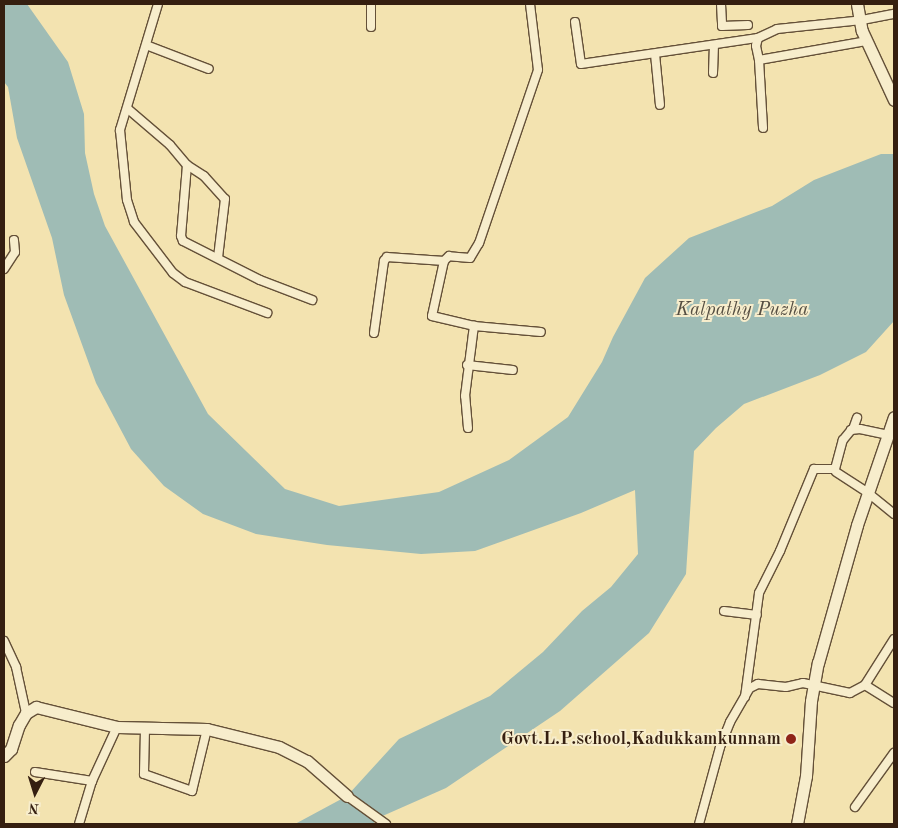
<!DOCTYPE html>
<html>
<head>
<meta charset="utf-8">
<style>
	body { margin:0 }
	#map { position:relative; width:898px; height:828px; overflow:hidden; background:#f3e3b0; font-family:"Old Standard TT",serif }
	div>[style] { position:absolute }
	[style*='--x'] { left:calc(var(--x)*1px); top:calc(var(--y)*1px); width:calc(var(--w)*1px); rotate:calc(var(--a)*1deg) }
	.water>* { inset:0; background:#9fbcb5 }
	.roads { filter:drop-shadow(1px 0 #645038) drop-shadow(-1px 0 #645038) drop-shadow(0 1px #645038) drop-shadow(0 -1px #645038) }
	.street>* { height:8px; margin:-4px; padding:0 4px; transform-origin:4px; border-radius:4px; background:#f7edcc }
	.secondary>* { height:11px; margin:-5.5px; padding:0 5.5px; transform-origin:5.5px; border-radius:5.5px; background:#f7edcc }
	.dots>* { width:14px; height:14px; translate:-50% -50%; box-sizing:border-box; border:2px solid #f7edcc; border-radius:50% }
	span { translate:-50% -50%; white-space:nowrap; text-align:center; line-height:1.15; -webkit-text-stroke:4px #f7edcc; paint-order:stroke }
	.poi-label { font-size:18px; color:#351f10; font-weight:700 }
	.right { translate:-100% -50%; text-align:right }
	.water-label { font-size:19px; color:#554e42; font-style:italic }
	.frame { position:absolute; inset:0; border:5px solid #351f10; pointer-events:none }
	.north { position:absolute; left:10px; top:768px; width:50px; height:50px; -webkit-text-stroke:4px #f7edcc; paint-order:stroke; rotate:185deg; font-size:14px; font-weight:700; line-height:20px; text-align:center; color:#351f10 }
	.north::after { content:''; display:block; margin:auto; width:18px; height:22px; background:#351f10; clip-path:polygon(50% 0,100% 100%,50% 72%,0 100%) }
</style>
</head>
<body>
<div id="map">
	<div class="water">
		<i style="clip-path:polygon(4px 4px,27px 4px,68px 62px,84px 114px,85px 153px,94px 194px,105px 226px,208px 414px,285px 489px,339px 506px,439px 492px,509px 460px,568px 417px,602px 362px,613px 337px,645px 278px,689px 238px,772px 206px,814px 180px,881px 154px,894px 154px,894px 321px,866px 352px,820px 375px,744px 404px,716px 428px,694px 451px,686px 574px,649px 633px,560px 711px,446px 788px,378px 818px,373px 824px,295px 824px,347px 796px,399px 739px,490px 696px,543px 652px,582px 611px,611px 587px,638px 554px,635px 490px,581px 513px,475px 551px,421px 554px,327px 545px,256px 534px,203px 514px,164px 486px,131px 449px,96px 383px,64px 295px,52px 238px,17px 138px,8px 87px,4px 82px)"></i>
	</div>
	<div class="roads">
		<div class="street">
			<i style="--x:158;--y:4;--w:132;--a:106.8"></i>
			<i style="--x:120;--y:130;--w:70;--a:84.3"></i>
			<i style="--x:127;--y:200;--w:23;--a:72"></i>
			<i style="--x:134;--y:222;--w:64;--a:52.6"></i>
			<i style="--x:173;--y:273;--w:15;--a:37"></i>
			<i style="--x:185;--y:282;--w:88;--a:20.7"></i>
			<i style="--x:530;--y:4;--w:66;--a:83.1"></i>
			<i style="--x:538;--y:70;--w:183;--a:108.8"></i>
			<i style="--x:479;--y:243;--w:17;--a:121"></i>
			<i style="--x:470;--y:258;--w:21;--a:-175"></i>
			<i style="--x:449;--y:256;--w:7;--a:135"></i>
			<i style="--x:444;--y:261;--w:56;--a:102.3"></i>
			<i style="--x:432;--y:316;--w:43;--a:13.4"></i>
			<i style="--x:474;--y:326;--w:67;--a:5.1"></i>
			<i style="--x:721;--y:4;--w:22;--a:87"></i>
			<i style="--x:722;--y:26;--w:26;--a:-2"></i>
			<i style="--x:575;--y:22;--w:42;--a:81.9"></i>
			<i style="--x:581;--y:64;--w:179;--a:-8.4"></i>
			<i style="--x:758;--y:38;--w:21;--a:-25"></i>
			<i style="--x:777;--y:29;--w:85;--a:-6"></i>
			<i style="--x:862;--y:20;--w:33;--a:-11"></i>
			<i style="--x:371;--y:27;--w:23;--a:-90"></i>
			<i style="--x:758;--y:38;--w:8;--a:104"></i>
			<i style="--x:756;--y:46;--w:14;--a:78"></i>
			<i style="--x:759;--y:60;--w:68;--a:86.6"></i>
			<i style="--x:146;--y:45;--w:67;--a:20.9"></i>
			<i style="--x:655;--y:54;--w:51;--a:84.4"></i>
			<i style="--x:759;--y:60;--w:110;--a:-10"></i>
			<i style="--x:713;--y:73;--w:28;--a:-88"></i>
			<i style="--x:128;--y:109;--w:55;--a:40.6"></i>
			<i style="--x:170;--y:145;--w:26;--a:50"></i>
			<i style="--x:187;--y:165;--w:20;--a:33"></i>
			<i style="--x:204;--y:176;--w:31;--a:48"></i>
			<i style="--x:225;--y:199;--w:59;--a:96.8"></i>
			<i style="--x:187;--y:165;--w:71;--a:94.8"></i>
			<i style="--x:181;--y:236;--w:5;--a:68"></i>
			<i style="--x:183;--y:241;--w:86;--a:26.9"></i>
			<i style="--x:260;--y:280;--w:56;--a:21"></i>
			<i style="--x:4;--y:269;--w:20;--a:-57"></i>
			<i style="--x:15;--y:252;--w:12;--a:-95"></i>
			<i style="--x:374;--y:333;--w:73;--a:-82.1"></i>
			<i style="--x:384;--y:261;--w:5;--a:-53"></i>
			<i style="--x:387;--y:257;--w:57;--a:4"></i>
			<i style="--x:467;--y:365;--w:46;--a:6.2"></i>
			<i style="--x:468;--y:428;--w:32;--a:-95"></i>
			<i style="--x:465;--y:396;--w:71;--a:-82.7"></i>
			<i style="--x:851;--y:430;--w:2;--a:-27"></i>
			<i style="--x:853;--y:429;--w:12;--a:-70"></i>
			<i style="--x:836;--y:472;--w:37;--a:33"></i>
			<i style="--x:867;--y:492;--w:35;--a:39"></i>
			<i style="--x:724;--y:611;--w:33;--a:7"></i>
			<i style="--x:4;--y:641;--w:29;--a:65"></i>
			<i style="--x:16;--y:667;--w:47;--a:77.7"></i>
			<i style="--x:865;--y:685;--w:34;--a:32"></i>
			<i style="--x:745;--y:697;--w:105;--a:-82.3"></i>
			<i style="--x:759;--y:593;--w:47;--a:-63.4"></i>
			<i style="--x:780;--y:551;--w:89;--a:-67.5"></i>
			<i style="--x:814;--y:469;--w:21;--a:0"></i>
			<i style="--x:835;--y:469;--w:30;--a:-75"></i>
			<i style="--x:843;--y:440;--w:13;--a:-51"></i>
			<i style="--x:851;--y:430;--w:9;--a:-6"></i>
			<i style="--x:860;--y:429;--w:29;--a:12"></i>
			<i style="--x:145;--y:729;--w:45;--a:91.3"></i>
			<i style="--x:144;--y:774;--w:51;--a:19.5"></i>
			<i style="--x:192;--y:791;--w:64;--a:-76.4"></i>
			<i style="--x:35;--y:772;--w:58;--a:9"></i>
			<i style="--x:347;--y:796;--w:48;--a:35.7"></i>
			<i style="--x:855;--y:807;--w:67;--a:-54.2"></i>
			<i style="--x:79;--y:824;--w:45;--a:-73.2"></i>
			<i style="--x:92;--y:781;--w:60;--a:-65.2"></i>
			<i style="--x:699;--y:824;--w:80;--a:-74.7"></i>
			<i style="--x:720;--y:747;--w:27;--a:-68"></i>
			<i style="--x:730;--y:722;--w:39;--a:-60"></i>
			<i style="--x:750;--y:688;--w:9;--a:-27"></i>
			<i style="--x:758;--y:684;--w:28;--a:6"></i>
			<i style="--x:786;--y:687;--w:17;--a:-13"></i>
			<i style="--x:803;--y:683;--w:48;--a:12"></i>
			<i style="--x:850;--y:693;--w:17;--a:-28"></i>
			<i style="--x:865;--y:685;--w:54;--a:-57.8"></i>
		</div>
		<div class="secondary">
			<i style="--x:857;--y:4;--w:27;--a:80"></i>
			<i style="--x:862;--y:31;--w:76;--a:65.1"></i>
			<i style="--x:4;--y:756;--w:10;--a:-45"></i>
			<i style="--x:11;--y:749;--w:25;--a:-72"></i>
			<i style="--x:19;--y:725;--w:14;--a:-60"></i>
			<i style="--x:26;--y:713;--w:12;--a:-31"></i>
			<i style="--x:36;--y:707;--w:83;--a:13.9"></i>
			<i style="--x:117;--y:727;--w:90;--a:1.3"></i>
			<i style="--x:207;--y:729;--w:74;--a:14"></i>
			<i style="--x:279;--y:747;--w:31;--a:27"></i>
			<i style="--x:307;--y:761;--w:53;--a:41.2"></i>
			<i style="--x:797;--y:824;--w:49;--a:-79.4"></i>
			<i style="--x:806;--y:776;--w:75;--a:-86.2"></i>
			<i style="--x:811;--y:701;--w:39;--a:-80"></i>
			<i style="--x:818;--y:663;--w:143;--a:-74.2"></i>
			<i style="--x:857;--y:525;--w:114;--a:-71.1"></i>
		</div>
	</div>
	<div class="dots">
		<i style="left:791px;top:739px;background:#8f2418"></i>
	</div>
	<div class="poi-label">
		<span class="right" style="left:781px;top:739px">Govt.L.P.school,Kadukkamkunnam</span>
	</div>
	<div class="water-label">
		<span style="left:742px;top:311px">Kalpathy Puzha</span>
	</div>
	<div class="frame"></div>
	<div class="north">N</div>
</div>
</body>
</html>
